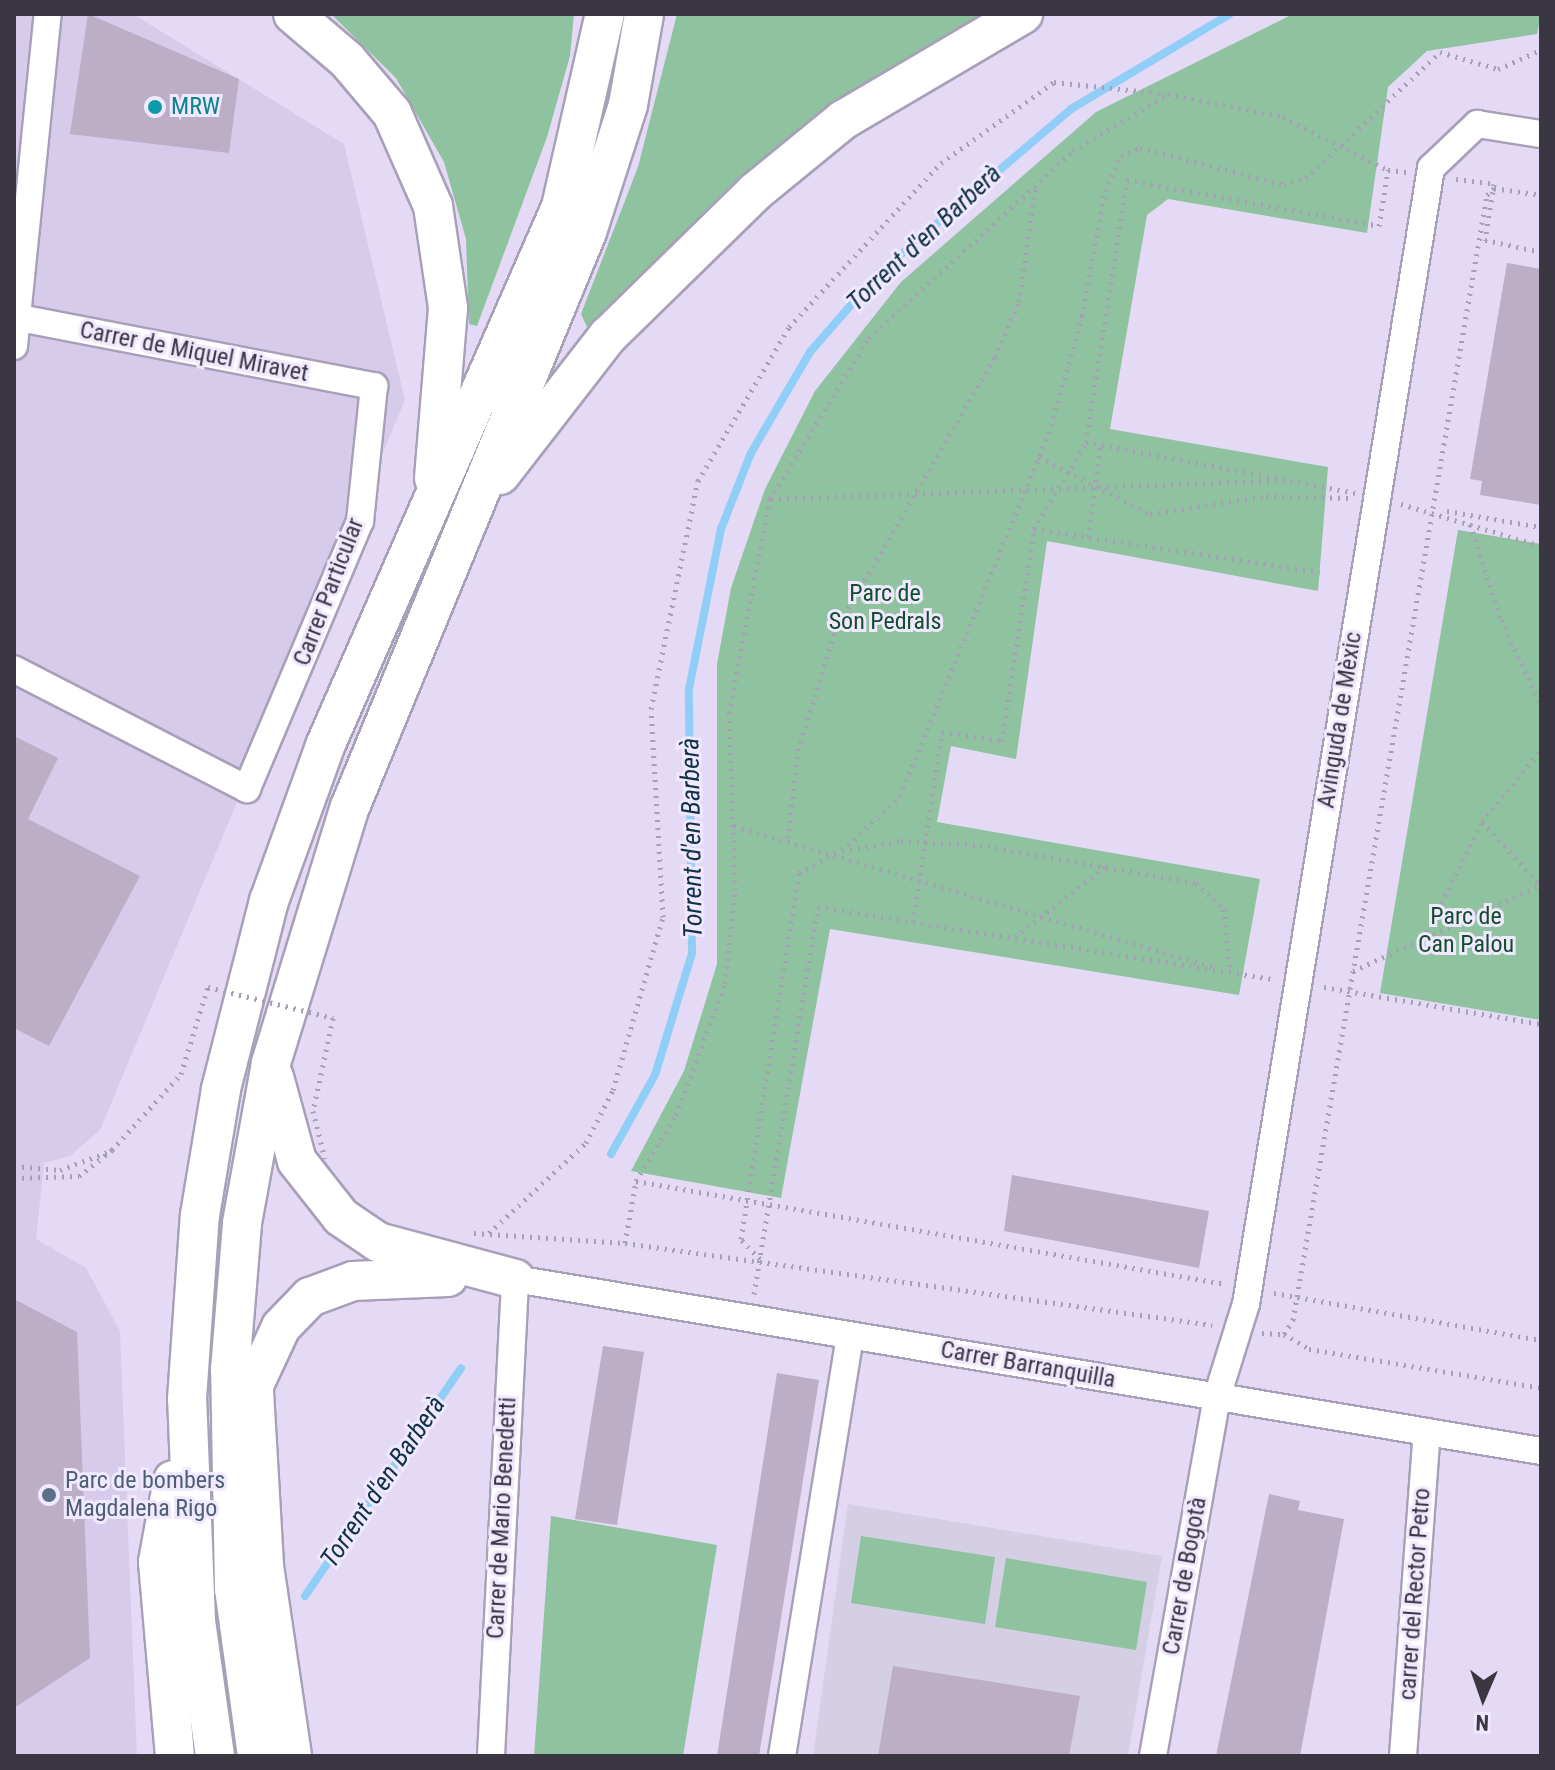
<!DOCTYPE html>
<html>
<head>
<meta charset="utf-8">
<style>
	body { margin:0 }
	#map { position:relative; width:1555px; height:1770px; overflow:hidden; background:#e4daf5; font-family:"Roboto Condensed",sans-serif }
	div>[style] { position:absolute }
	[style*='--x'] { left:calc(var(--x)*1px); top:calc(var(--y)*1px); width:calc(var(--w)*1px); rotate:calc(var(--a)*1deg) }
	.built>* { inset:0; background:#d7cbeb }
	.education>* { inset:0; background:#d4cfe5 }
	.green>* { inset:0; background:#8fc29e }
	.stream>* { height:8px; margin:-4px; padding:0 4px; transform-origin:4px; border-radius:4px; background:#90cef8 }
	.building>* { inset:0; background:#bbaec6 }
	.path>* { height:5px; margin-top:-2.5px; transform-origin:0; background:repeating-linear-gradient(90deg,#a79fb5 0 2px,transparent 0 8px) }
	.roads { filter:drop-shadow(2px 0 #a89fb8) drop-shadow(-2px 0 #a89fb8) drop-shadow(0 2px #a89fb8) drop-shadow(0 -2px #a89fb8) }
	.minor>* { height:26px; margin:-13px; padding:0 13px; transform-origin:13px; border-radius:13px; background:#fff }
	.highway>* { height:38px; margin:-19px; padding:0 19px; transform-origin:19px; border-radius:19px; background:#fff }
	.path-bridge>* { height:5px; margin-top:-2.5px; transform-origin:0; background:repeating-linear-gradient(90deg,#a79fb5 0 2px,transparent 0 8px) }
	.dots>* { width:22px; height:22px; translate:-50% -50%; box-sizing:border-box; border:4px solid #f0e8fe; border-radius:50% }
	span { translate:-50% -50%; white-space:nowrap; text-align:center; line-height:1.15; -webkit-text-stroke:6px #f0e8fe; paint-order:stroke }
	.culture-label { font-size:24px; color:#0d838f }
	.left { translate:0 -50%; text-align:left }
	.street-label { font-size:24px; color:#3b3742 }
	.park-label { font-size:24px; color:#134e2c }
	.service-label { font-size:24px; color:#4e5e75 }
	.water-label { font-size:26px; color:#0f3248; font-style:italic }
	.frame { position:absolute; inset:0; border:16px solid #3b3742; pointer-events:none }
	.north { position:absolute; left:1443px; top:1658px; width:80px; height:80px; -webkit-text-stroke:6px #f0e8fe; paint-order:stroke; rotate:182deg; font-size:22px; font-weight:700; line-height:32px; text-align:center; color:#3b3742 }
	.north::after { content:''; display:block; margin:auto; width:28px; height:36px; background:#3b3742; clip-path:polygon(50% 0,100% 100%,50% 72%,0 100%) }
</style>
</head>
<body>
<div id="map">
	<div class="built">
		<i style="clip-path:polygon(14px 14px,133px 14px,344px 144px,405px 400px,100px 1130px,70px 1156px,44px 1163px,36px 1239px,86px 1268px,120px 1331px,137px 1756px,14px 1756px)"></i>
	</div>
	<div class="education">
		<i style="clip-path:polygon(848px 1504px,1162px 1556px,1128px 1756px,813px 1756px)"></i>
	</div>
	<div class="green">
		<i style="clip-path:polygon(331px 14px,574px 14px,570px 56px,547px 137px,477px 326px,469px 324px,466px 239px,444px 162px,396px 78px)"></i>
		<i style="clip-path:polygon(677px 14px,986px 14px,810px 123px,741px 178px,587px 327px,581px 314px,638px 167px)"></i>
		<i style="clip-path:polygon(1293px 14px,1541px 14px,1537px 34px,1427px 51px,1388px 87px,1367px 233px,1168px 199px,1147px 215px,1110px 429px,1328px 467px,1318px 591px,1047px 541px,1016px 759px,951px 746px,937px 822px,1260px 879px,1239px 995px,830px 929px,781px 1198px,631px 1171px,684px 1071px,717px 964px,717px 664px,731px 588px,765px 489px,815px 391px,901px 282px,1096px 112px)"></i>
		<i style="clip-path:polygon(1458px 530px,1541px 544px,1541px 1020px,1380px 993px)"></i>
		<i style="clip-path:polygon(551px 1516px,717px 1545px,683px 1756px,534px 1756px)"></i>
		<i style="clip-path:polygon(861px 1536px,995px 1557px,985px 1624px,851px 1603px)"></i>
		<i style="clip-path:polygon(1006px 1558px,1147px 1582px,1136px 1650px,995px 1627px)"></i>
	</div>
	<div class="stream">
		<i style="--x:611;--y:1154;--w:90;--a:-60.9"></i>
		<i style="--x:655;--y:1075;--w:127;--a:-73.1"></i>
		<i style="--x:692;--y:953;--w:264;--a:-90.7"></i>
		<i style="--x:689;--y:689;--w:163;--a:-78.7"></i>
		<i style="--x:721;--y:529;--w:82;--a:-68.5"></i>
		<i style="--x:751;--y:453;--w:117;--a:-59.7"></i>
		<i style="--x:810;--y:352;--w:105;--a:-48.9"></i>
		<i style="--x:879;--y:273;--w:253;--a:-40.5"></i>
		<i style="--x:1071;--y:109;--w:185;--a:-30.9"></i>
		<i style="--x:305;--y:1596;--w:276;--a:-55.6"></i>
	</div>
	<div class="building">
		<i style="clip-path:polygon(88px 14px,239px 79px,229px 153px,70px 134px)"></i>
		<i style="clip-path:polygon(1507px 263px,1541px 269px,1541px 505px,1480px 495px,1482px 481px,1470px 479px)"></i>
		<i style="clip-path:polygon(14px 736px,58px 758px,28px 819px,140px 876px,49px 1046px,14px 1028px)"></i>
		<i style="clip-path:polygon(1012px 1175px,1209px 1211px,1199px 1268px,1004px 1231px)"></i>
		<i style="clip-path:polygon(14px 1299px,77px 1332px,90px 1658px,14px 1708px)"></i>
		<i style="clip-path:polygon(603px 1346px,644px 1352px,617px 1525px,575px 1519px)"></i>
		<i style="clip-path:polygon(777px 1373px,819px 1380px,759px 1756px,717px 1756px)"></i>
		<i style="clip-path:polygon(1269px 1494px,1300px 1501px,1298px 1510px,1344px 1519px,1300px 1756px,1216px 1756px)"></i>
		<i style="clip-path:polygon(893px 1666px,1080px 1696px,1069px 1756px,878px 1756px)"></i>
	</div>
	<div class="path">
		<i style="--x:1456;--y:179;--w:38;--a:7"></i>
		<i style="--x:1494;--y:184;--w:57;--a:99.1"></i>
		<i style="--x:1485;--y:240;--w:57;--a:12.1"></i>
		<i style="--x:1086;--y:442;--w:274;--a:10.7"></i>
		<i style="--x:1039;--y:457;--w:125;--a:27.2"></i>
		<i style="--x:1150;--y:514;--w:117;--a:-8.8"></i>
		<i style="--x:1266;--y:496;--w:85;--a:1.3"></i>
		<i style="--x:771;--y:499;--w:517;--a:-2.1"></i>
		<i style="--x:1401;--y:504;--w:146;--a:16.7"></i>
		<i style="--x:1447;--y:511;--w:95;--a:9.7"></i>
		<i style="--x:1470;--y:524;--w:101;--a:72.1"></i>
		<i style="--x:1501;--y:620;--w:94;--a:64.8"></i>
		<i style="--x:1034;--y:529;--w:101;--a:-59.1"></i>
		<i style="--x:1086;--y:442;--w:265;--a:-81.1"></i>
		<i style="--x:1127;--y:180;--w:256;--a:10.3"></i>
		<i style="--x:1379;--y:226;--w:57;--a:-80.9"></i>
		<i style="--x:1388;--y:170;--w:19;--a:6"></i>
		<i style="--x:1088;--y:537;--w:93;--a:-82"></i>
		<i style="--x:1482;--y:822;--w:87;--a:47.3"></i>
		<i style="--x:734;--y:826;--w:499;--a:16.4"></i>
		<i style="--x:788;--y:838;--w:89;--a:-83.5"></i>
		<i style="--x:798;--y:750;--w:127;--a:-72.6"></i>
		<i style="--x:836;--y:629;--w:315;--a:-59.7"></i>
		<i style="--x:995;--y:357;--w:60;--a:-66.4"></i>
		<i style="--x:1019;--y:302;--w:119;--a:-81.8"></i>
		<i style="--x:842;--y:851;--w:60;--a:-9.6"></i>
		<i style="--x:901;--y:841;--w:79;--a:2.9"></i>
		<i style="--x:980;--y:845;--w:219;--a:10"></i>
		<i style="--x:1196;--y:883;--w:38;--a:43"></i>
		<i style="--x:1224;--y:909;--w:63;--a:84.6"></i>
		<i style="--x:913;--y:922;--w:192;--a:-81.3"></i>
		<i style="--x:942;--y:732;--w:61;--a:8.5"></i>
		<i style="--x:1002;--y:741;--w:214;--a:-81.4"></i>
		<i style="--x:1034;--y:529;--w:289;--a:8.6"></i>
		<i style="--x:1015;--y:937;--w:114;--a:-37.9"></i>
		<i style="--x:1423;--y:939;--w:131;--a:-63.2"></i>
		<i style="--x:1482;--y:822;--w:93;--a:-50.7"></i>
		<i style="--x:1353;--y:971;--w:207;--a:-24.6"></i>
		<i style="--x:1324;--y:987;--w:220;--a:9.7"></i>
		<i style="--x:14;--y:1166;--w:46;--a:5"></i>
		<i style="--x:60;--y:1170;--w:51;--a:-20.6"></i>
		<i style="--x:14;--y:1178;--w:65;--a:-1.8"></i>
		<i style="--x:79;--y:1176;--w:42;--a:-38.2"></i>
		<i style="--x:636;--y:1181;--w:77;--a:-58.8"></i>
		<i style="--x:676;--y:1115;--w:140;--a:-69.5"></i>
		<i style="--x:725;--y:984;--w:95;--a:-83.9"></i>
		<i style="--x:735;--y:890;--w:177;--a:-91.9"></i>
		<i style="--x:729;--y:713;--w:218;--a:-79.2"></i>
		<i style="--x:770;--y:499;--w:189;--a:-58.4"></i>
		<i style="--x:869;--y:338;--w:277;--a:-42.5"></i>
		<i style="--x:1073;--y:151;--w:111;--a:-31"></i>
		<i style="--x:1168;--y:94;--w:117;--a:11.3"></i>
		<i style="--x:1283;--y:117;--w:118;--a:26.8"></i>
		<i style="--x:474;--y:1233;--w:151;--a:3.8"></i>
		<i style="--x:625;--y:1243;--w:593;--a:7.95"></i>
		<i style="--x:489;--y:1233;--w:132;--a:-42.9"></i>
		<i style="--x:586;--y:1143;--w:59;--a:-63"></i>
		<i style="--x:613;--y:1090;--w:180;--a:-73.9"></i>
		<i style="--x:663;--y:917;--w:208;--a:-93.3"></i>
		<i style="--x:651;--y:709;--w:233;--a:-78.4"></i>
		<i style="--x:698;--y:481;--w:179;--a:-59.4"></i>
		<i style="--x:789;--y:327;--w:224;--a:-47.2"></i>
		<i style="--x:941;--y:163;--w:139;--a:-35.6"></i>
		<i style="--x:1054;--y:82;--w:113;--a:6.1"></i>
		<i style="--x:625;--y:1243;--w:63;--a:-79.9"></i>
		<i style="--x:636;--y:1181;--w:598;--a:9.92"></i>
		<i style="--x:760;--y:1259;--w:28;--a:-134"></i>
		<i style="--x:741;--y:1239;--w:371;--a:-81"></i>
		<i style="--x:799;--y:873;--w:56;--a:-29.7"></i>
		<i style="--x:848;--y:845;--w:71;--a:-43.3"></i>
		<i style="--x:900;--y:796;--w:392;--a:-67.7"></i>
		<i style="--x:1049;--y:433;--w:122;--a:-74.2"></i>
		<i style="--x:1082;--y:316;--w:127;--a:-79.6"></i>
		<i style="--x:1105;--y:191;--w:38;--a:-65"></i>
		<i style="--x:1121;--y:156;--w:21;--a:-23"></i>
		<i style="--x:1140;--y:148;--w:149;--a:14.4"></i>
		<i style="--x:1284;--y:185;--w:23;--a:-18"></i>
		<i style="--x:1306;--y:178;--w:184;--a:-43.2"></i>
		<i style="--x:1440;--y:52;--w:60;--a:16.3"></i>
		<i style="--x:1498;--y:69;--w:47;--a:-23.8"></i>
		<i style="--x:1274;--y:1293;--w:271;--a:10"></i>
		<i style="--x:754;--y:1294;--w:392;--a:-80.6"></i>
		<i style="--x:818;--y:907;--w:462;--a:9"></i>
		<i style="--x:1262;--y:1333;--w:22;--a:3"></i>
		<i style="--x:1284;--y:1334;--w:29;--a:31"></i>
		<i style="--x:1309;--y:1349;--w:235;--a:9.5"></i>
		<i style="--x:1284;--y:1334;--w:17;--a:-57"></i>
		<i style="--x:1293;--y:1320;--w:1142;--a:-80.22"></i>
		<i style="--x:1487;--y:195;--w:10;--a:-45"></i>
		<i style="--x:1494;--y:188;--w:48;--a:8.5"></i>
	</div>
	<div class="roads">
		<div class="minor">
			<i style="--x:14;--y:317;--w:367;--a:10.9"></i>
			<i style="--x:374;--y:386;--w:136;--a:95.9"></i>
			<i style="--x:360;--y:521;--w:291;--a:112.9"></i>
			<i style="--x:247;--y:789;--w:262;--a:-152.8"></i>
			<i style="--x:14;--y:346;--w:334;--a:-84.2"></i>
			<i style="--x:491;--y:1756;--w:478;--a:-87.1"></i>
			<i style="--x:515;--y:1279;--w:1040;--a:9.52"></i>
			<i style="--x:782;--y:1756;--w:426;--a:-80.8"></i>
			<i style="--x:1153;--y:1756;--w:365;--a:-79.9"></i>
			<i style="--x:1217;--y:1397;--w:97;--a:-72.7"></i>
			<i style="--x:1246;--y:1304;--w:1151;--a:-80.75"></i>
			<i style="--x:1431;--y:168;--w:64;--a:-43.7"></i>
			<i style="--x:1477;--y:124;--w:65;--a:8.9"></i>
			<i style="--x:1403;--y:1756;--w:325;--a:-85.8"></i>
		</div>
		<div class="highway">
			<i style="--x:293;--y:14;--w:71;--a:40.4"></i>
			<i style="--x:347;--y:60;--w:70;--a:49.7"></i>
			<i style="--x:392;--y:113;--w:102;--a:66.2"></i>
			<i style="--x:433;--y:206;--w:103;--a:81.6"></i>
			<i style="--x:448;--y:308;--w:171;--a:94.7"></i>
			<i style="--x:500;--y:475;--w:176;--a:-52.2"></i>
			<i style="--x:608;--y:336;--w:206;--a:-44.4"></i>
			<i style="--x:755;--y:192;--w:114;--a:-39.3"></i>
			<i style="--x:843;--y:120;--w:209;--a:-30.5"></i>
			<i style="--x:274;--y:1077;--w:87;--a:74.7"></i>
			<i style="--x:297;--y:1161;--w:71;--a:51.8"></i>
			<i style="--x:341;--y:1217;--w:45;--a:34"></i>
			<i style="--x:378;--y:1242;--w:142;--a:15.1"></i>
			<i style="--x:253;--y:1374;--w:192;--a:86.7"></i>
			<i style="--x:264;--y:1566;--w:192;--a:81.6"></i>
			<i style="--x:254;--y:1385;--w:64;--a:-65"></i>
			<i style="--x:281;--y:1327;--w:42;--a:-46"></i>
			<i style="--x:310;--y:1297;--w:46;--a:-20.4"></i>
			<i style="--x:353;--y:1281;--w:95;--a:-2.4"></i>
			<i style="--x:173;--y:1480;--w:83;--a:100.4"></i>
			<i style="--x:158;--y:1562;--w:195;--a:85"></i>
			<i style="--x:215;--y:1756;--w:137;--a:-98"></i>
			<i style="--x:196;--y:1620;--w:221;--a:-92.3"></i>
			<i style="--x:187;--y:1399;--w:184;--a:-86"></i>
			<i style="--x:200;--y:1215;--w:128;--a:-80.5"></i>
			<i style="--x:221;--y:1089;--w:194;--a:-75.7"></i>
			<i style="--x:269;--y:901;--w:165;--a:-70.1"></i>
			<i style="--x:325;--y:746;--w:588;--a:-66.35"></i>
			<i style="--x:561;--y:207;--w:198;--a:-77.2"></i>
			<i style="--x:257;--y:1756;--w:169;--a:-97.8"></i>
			<i style="--x:234;--y:1589;--w:219;--a:-91"></i>
			<i style="--x:230;--y:1370;--w:147;--a:-85.3"></i>
			<i style="--x:242;--y:1223;--w:163;--a:-79.7"></i>
			<i style="--x:271;--y:1063;--w:268;--a:-72.9"></i>
			<i style="--x:350;--y:807;--w:622;--a:-67.6"></i>
			<i style="--x:587;--y:232;--w:133;--a:-72.1"></i>
			<i style="--x:628;--y:105;--w:92;--a:-80"></i>
		</div>
	</div>
	<div class="path-bridge">
		<i style="--x:112;--y:1150;--w:103;--a:-47.8"></i>
		<i style="--x:181;--y:1074;--w:91;--a:-72.8"></i>
		<i style="--x:208;--y:987;--w:129;--a:13.9"></i>
		<i style="--x:333;--y:1018;--w:95;--a:102.1"></i>
		<i style="--x:313;--y:1111;--w:49;--a:76"></i>
	</div>
	<div class="dots">
		<i style="left:155px;top:107px;background:#0f9aa8"></i>
		<i style="left:49px;top:1495px;background:#5c6f8a"></i>
	</div>
	<div class="culture-label">
		<span class="left" style="left:171px;top:107px">MRW</span>
	</div>
	<div class="street-label">
		<span style="left:194px;top:352px;rotate:11deg">Carrer de Miquel Miravet</span>
		<span style="left:329px;top:592px;rotate:-69deg">Carrer Particular</span>
		<span style="left:1340px;top:720px;rotate:-81deg">Avinguda de Mèxic</span>
		<span style="left:1028px;top:1365px;rotate:10deg">Carrer Barranquilla</span>
		<span style="left:502px;top:1518px;rotate:-87deg">Carrer de Mario Benedetti</span>
		<span style="left:1185px;top:1576px;rotate:-80deg">Carrer de Bogotà</span>
		<span style="left:1415px;top:1594px;rotate:-86deg">carrer del Rector Petro</span>
	</div>
	<div class="park-label">
		<span style="left:885px;top:608px">Parc de<br>Son Pedrals</span>
		<span style="left:1466px;top:931px">Parc de<br>Can Palou</span>
	</div>
	<div class="service-label">
		<span class="left" style="left:65px;top:1495px">Parc de bombers<br>Magdalena Rigo</span>
	</div>
	<div class="water-label">
		<span style="left:924px;top:238px;rotate:-43deg">Torrent d'en Barberà</span>
		<span style="left:692px;top:838px;rotate:-91deg">Torrent d'en Barberà</span>
		<span style="left:383px;top:1482px;rotate:-56deg">Torrent d'en Barberà</span>
	</div>
	<div class="frame"></div>
	<div class="north">N</div>
</div>
</body>
</html>
